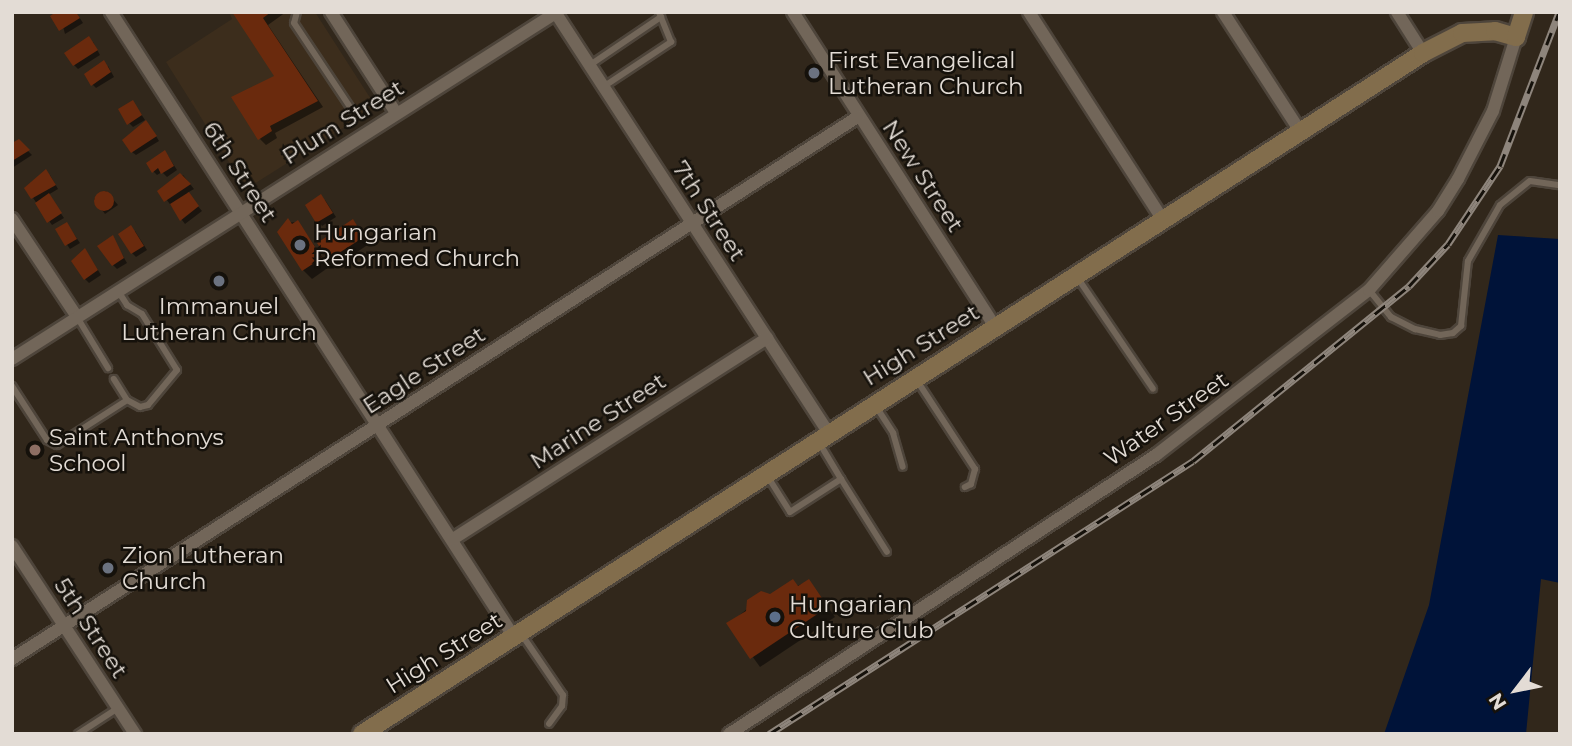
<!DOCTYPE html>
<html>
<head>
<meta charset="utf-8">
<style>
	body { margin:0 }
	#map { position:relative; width:1572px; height:746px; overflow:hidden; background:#31271b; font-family:Montserrat,sans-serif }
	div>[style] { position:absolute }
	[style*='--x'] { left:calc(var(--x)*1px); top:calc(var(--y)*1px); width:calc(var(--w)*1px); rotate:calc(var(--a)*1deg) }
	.built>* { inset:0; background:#3c2d1c }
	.water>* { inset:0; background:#001339 }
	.shadow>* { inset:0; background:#0007 }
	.building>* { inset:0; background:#6a2a0d }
	.round { border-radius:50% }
	.roads { filter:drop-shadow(2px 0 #4e453b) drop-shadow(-2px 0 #4e453b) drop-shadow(0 2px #4e453b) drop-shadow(0 -2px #4e453b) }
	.lane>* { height:6px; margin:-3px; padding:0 3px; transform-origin:3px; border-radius:3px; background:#726659 }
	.street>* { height:12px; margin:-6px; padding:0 6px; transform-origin:6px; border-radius:6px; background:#726659 }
	.secondary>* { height:18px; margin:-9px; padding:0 9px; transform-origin:9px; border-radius:9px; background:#826d4c }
	.rail>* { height:7px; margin-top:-3.5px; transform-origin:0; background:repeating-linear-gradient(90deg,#15110b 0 13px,#8e857c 0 26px); box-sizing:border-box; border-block:2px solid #8e857c }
	.dots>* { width:19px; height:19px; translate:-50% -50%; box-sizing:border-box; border:4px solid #15110b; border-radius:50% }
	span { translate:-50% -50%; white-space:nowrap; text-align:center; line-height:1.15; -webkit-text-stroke:5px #15110b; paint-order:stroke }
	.poi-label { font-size:23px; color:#e3dcd5 }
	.left { translate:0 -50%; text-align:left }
	.street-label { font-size:23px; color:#e3dcd5 }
	.frame { position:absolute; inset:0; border:14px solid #e3dcd5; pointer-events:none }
	.north { position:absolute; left:1481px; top:655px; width:70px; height:70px; -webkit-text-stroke:5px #15110b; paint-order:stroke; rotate:238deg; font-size:19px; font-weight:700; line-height:28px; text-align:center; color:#e3dcd5 }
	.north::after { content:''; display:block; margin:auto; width:24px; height:32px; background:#e3dcd5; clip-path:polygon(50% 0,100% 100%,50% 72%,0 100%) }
</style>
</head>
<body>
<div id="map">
	<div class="built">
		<i style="clip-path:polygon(229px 12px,315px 12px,376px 107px,246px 189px,166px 62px,232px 19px)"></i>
	</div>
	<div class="water">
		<i style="clip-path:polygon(1498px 235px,1560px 239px,1560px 583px,1541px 579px,1526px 734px,1384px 734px,1429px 605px)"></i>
	</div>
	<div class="shadow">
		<i style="clip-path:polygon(59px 12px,76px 12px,83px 23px,65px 34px)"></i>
		<i style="clip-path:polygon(234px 12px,286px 12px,268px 25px,323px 107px,275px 133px,277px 138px,266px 145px,260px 139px,276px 76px)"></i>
		<i style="clip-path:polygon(93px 42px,100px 55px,78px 69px,74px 65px)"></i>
		<i style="clip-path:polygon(108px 66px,114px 77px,96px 88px,92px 84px)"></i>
		<i style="clip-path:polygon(133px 102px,145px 120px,133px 127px,129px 123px)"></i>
		<i style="clip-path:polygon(150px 126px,159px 141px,136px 155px,132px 152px)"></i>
		<i style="clip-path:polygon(18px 141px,32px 155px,12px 168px,12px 145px)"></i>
		<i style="clip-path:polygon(168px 156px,177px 170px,167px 177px,162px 172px,157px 175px,153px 171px)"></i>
		<i style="clip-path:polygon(50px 175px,58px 189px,48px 195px,64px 218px,52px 225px,33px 198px)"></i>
		<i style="clip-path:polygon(183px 175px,194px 189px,187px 193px,202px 211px,185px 224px,160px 191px)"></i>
		<i style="clip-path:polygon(106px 191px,118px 205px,105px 214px,94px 199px)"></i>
		<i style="clip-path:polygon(325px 200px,336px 217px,322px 226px,307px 205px)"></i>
		<i style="clip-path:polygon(298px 222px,329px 267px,312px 279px,303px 270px,284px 223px)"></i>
		<i style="clip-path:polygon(353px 222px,369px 244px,336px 266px,319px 243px)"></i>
		<i style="clip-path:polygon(67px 224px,80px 243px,70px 249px,57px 230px)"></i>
		<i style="clip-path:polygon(135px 231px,147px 250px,136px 257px,132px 253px)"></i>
		<i style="clip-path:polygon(112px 237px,127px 263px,117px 269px,113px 265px)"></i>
		<i style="clip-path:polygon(88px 254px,101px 275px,89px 283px,85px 279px)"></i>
		<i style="clip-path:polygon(809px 581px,835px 617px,760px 667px,729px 624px,753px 604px)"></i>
	</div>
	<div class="building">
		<i style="clip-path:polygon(56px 12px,76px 12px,80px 18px,59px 31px,50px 16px)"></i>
		<i style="clip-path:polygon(232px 12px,271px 12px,263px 18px,318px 101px,270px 126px,272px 131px,258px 140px,231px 97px,274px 76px)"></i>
		<i style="clip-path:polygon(89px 36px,98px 50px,73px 66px,64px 53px)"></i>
		<i style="clip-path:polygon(104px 60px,111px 72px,91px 86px,84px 74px)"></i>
		<i style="clip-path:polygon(133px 100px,142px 115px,127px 125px,118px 109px)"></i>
		<i style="clip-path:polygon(146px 120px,157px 136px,131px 153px,122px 140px)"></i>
		<i style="clip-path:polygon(19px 139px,30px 150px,12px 161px,12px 143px)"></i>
		<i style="clip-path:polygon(165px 150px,174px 166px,161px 174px,158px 168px,152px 173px,146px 163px)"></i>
		<i style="clip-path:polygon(46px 169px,56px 185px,31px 199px,24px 188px)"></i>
		<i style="clip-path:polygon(180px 173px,191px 184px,164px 202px,157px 191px)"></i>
		<i class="round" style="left:94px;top:191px;width:20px;height:20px"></i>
		<i style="clip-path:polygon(189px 192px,199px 206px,180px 221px,170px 204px)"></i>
		<i style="clip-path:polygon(49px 193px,62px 213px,47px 223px,35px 203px)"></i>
		<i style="clip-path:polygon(321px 194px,333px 213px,316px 223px,305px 205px)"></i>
		<i style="clip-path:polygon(288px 218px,292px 224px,298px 220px,322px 258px,302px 271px,277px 232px)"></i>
		<i style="clip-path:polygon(353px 219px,364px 237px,328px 260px,317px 243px)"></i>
		<i style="clip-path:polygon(67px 222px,77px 239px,65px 246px,55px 229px)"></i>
		<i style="clip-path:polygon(131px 225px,144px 246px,131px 254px,118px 234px)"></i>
		<i style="clip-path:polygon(113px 235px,124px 258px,112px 266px,97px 246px)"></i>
		<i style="clip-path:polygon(85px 248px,98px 270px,84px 280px,71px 261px)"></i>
		<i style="clip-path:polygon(793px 579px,798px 586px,809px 579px,828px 607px,750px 659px,726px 623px,746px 611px,747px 600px,761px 591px,770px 594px)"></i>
	</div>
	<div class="roads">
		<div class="lane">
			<i style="--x:297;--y:12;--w:11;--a:105"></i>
			<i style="--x:294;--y:23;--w:108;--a:56.3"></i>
			<i style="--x:590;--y:65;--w:86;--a:-34.1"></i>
			<i style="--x:603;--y:87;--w:82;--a:-33.5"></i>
			<i style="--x:671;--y:42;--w:32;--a:-112"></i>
			<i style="--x:1077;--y:277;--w:135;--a:55.8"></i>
			<i style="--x:1369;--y:290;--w:35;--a:51"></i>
			<i style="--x:1391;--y:317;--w:27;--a:27"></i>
			<i style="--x:1415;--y:329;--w:26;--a:13"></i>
			<i style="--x:1440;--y:335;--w:13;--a:-9"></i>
			<i style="--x:1453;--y:333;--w:11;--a:-41"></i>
			<i style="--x:1461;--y:326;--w:65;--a:-83.9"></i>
			<i style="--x:1468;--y:261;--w:64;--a:-60.3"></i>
			<i style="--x:1500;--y:205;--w:38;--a:-39"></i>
			<i style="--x:1530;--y:181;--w:30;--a:8"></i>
			<i style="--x:118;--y:291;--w:17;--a:57"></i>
			<i style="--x:127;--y:305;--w:17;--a:31"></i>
			<i style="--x:142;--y:314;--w:66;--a:58"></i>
			<i style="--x:177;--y:370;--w:45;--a:129.6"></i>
			<i style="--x:148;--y:405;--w:8;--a:166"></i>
			<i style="--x:140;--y:407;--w:15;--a:-152"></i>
			<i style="--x:77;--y:317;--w:60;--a:58.7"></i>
			<i style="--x:916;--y:379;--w:108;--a:56.8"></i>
			<i style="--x:975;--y:469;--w:16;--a:105"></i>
			<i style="--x:971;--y:484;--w:7;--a:153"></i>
			<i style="--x:12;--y:386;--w:64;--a:57.1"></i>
			<i style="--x:47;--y:440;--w:11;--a:27"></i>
			<i style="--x:57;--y:445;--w:83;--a:-32.7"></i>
			<i style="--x:127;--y:400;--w:25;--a:-122"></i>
			<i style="--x:877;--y:408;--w:30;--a:57"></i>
			<i style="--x:893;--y:433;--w:35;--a:74"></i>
			<i style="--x:768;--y:477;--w:41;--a:57.8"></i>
			<i style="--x:790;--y:512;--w:61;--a:-32.9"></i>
			<i style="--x:841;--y:479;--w:41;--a:-121"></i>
			<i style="--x:841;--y:479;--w:86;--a:57.8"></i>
			<i style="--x:522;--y:635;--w:73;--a:55.7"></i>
			<i style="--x:563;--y:695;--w:11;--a:95"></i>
			<i style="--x:562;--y:706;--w:22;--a:126"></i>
			<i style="--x:78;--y:734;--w:48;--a:-33"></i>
		</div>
		<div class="street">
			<i style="--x:111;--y:12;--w:744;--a:57.19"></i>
			<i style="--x:331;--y:12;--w:120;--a:57.2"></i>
			<i style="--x:555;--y:12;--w:501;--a:56.98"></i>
			<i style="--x:793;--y:12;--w:374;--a:57.3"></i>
			<i style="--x:1029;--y:12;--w:247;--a:57.2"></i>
			<i style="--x:1223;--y:12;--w:142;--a:57.1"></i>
			<i style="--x:1397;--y:12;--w:49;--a:57.6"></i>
			<i style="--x:12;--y:219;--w:118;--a:56.4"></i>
			<i style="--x:12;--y:359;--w:646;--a:-32.48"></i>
			<i style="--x:453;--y:539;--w:373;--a:-32.6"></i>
			<i style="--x:12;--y:546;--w:225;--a:56.8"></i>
			<i style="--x:12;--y:659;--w:1006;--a:-32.66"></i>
			<i style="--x:729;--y:734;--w:510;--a:-33.16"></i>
			<i style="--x:1156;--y:455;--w:269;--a:-37.8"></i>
			<i style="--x:1369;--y:290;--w:105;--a:-48.9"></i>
			<i style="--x:1438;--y:211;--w:38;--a:-58"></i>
			<i style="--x:1458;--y:179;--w:76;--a:-62.8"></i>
			<i style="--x:1493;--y:111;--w:77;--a:-72.7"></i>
		</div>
		<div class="secondary">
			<i style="--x:362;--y:734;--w:1261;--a:-32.69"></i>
			<i style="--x:1423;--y:53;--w:44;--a:-27.1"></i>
			<i style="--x:1462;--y:33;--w:33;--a:-3"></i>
			<i style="--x:1495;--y:31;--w:22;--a:16"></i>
			<i style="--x:1516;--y:37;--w:26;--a:-72"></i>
		</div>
	</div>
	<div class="rail">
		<i style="--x:769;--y:734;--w:504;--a:-32.78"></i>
		<i style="--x:1193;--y:461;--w:278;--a:-39"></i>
		<i style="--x:1409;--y:286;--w:57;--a:-47.1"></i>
		<i style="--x:1448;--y:244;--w:94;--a:-56.3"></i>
		<i style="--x:1500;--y:166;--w:165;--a:-69"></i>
	</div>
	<div class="dots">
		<i style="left:814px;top:73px;background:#6b7280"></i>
		<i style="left:300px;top:245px;background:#6b7280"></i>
		<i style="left:219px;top:281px;background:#6b7280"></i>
		<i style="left:35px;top:450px;background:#8d6e63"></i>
		<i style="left:108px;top:568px;background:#6b7280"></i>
		<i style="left:775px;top:617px;background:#5c6f8a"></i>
	</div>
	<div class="poi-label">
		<span class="left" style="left:828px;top:73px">First Evangelical<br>Lutheran Church</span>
		<span class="left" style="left:314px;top:245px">Hungarian<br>Reformed Church</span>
		<span style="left:219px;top:319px">Immanuel<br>Lutheran Church</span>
		<span class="left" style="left:49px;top:450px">Saint Anthonys<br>School</span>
		<span class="left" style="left:122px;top:568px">Zion Lutheran<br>Church</span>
		<span class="left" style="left:789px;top:617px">Hungarian<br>Culture Club</span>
	</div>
	<div class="street-label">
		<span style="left:343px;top:122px;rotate:-32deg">Plum Street</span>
		<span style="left:240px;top:172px;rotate:57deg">6th Street</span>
		<span style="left:923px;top:176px;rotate:57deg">New Street</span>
		<span style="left:709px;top:211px;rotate:57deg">7th Street</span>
		<span style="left:921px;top:345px;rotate:-32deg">High Street</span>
		<span style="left:424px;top:370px;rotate:-33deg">Eagle Street</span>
		<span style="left:1166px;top:419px;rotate:-35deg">Water Street</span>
		<span style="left:598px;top:421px;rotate:-33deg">Marine Street</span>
		<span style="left:91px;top:628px;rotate:57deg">5th Street</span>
		<span style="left:444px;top:653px;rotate:-32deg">High Street</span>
	</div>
	<div class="frame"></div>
	<div class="north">N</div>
</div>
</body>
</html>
